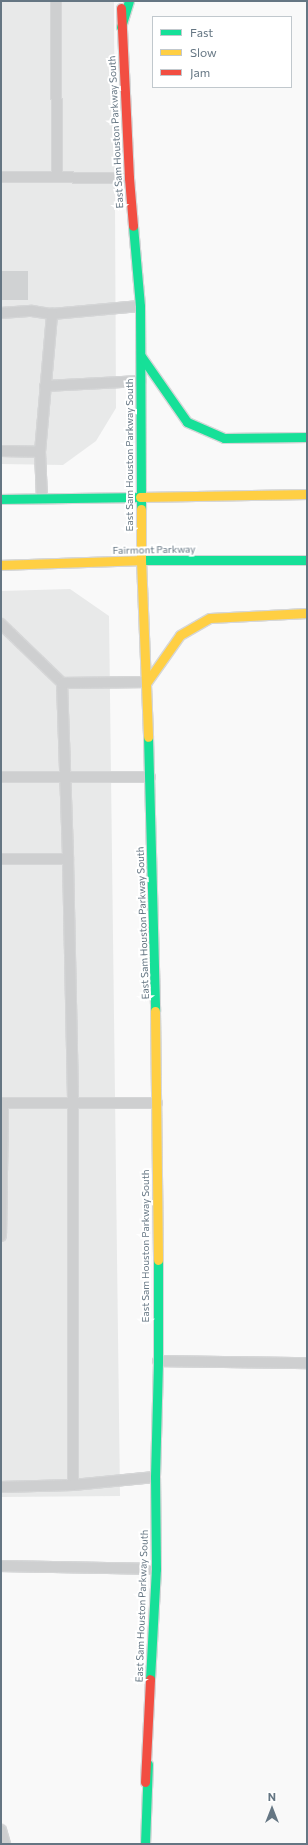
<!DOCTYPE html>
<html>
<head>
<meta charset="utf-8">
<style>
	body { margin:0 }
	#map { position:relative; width:308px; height:1845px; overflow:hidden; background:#f9f9f9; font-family:Commissioner,sans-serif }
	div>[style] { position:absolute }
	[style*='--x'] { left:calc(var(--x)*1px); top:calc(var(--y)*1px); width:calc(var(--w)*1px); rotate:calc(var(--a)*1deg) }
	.built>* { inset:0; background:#e8e9e9 }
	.building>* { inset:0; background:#d0d2d3 }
	.roads { filter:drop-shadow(1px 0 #d5d6d7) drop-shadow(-1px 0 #d5d6d7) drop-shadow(0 1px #d5d6d7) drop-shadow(0 -1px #d5d6d7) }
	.lane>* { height:10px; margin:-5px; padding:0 5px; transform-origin:5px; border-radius:5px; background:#cecfd0 }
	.fast>* { height:9px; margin:-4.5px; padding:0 4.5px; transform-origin:4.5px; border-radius:4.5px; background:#16e098 }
	.slow>* { height:9px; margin:-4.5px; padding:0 4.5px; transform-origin:4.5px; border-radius:4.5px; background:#ffcf43 }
	.jam>* { height:9px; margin:-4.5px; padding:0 4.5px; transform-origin:4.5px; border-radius:4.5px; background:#f24e42 }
	span { translate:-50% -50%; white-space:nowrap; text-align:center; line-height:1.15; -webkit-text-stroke:4px #fff; paint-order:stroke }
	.street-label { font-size:10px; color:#657683 }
	.frame { position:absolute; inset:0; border:2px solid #657683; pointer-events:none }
	.legend { position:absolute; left:152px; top:16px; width:140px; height:72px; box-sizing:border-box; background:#fff; border:1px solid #c1c8cd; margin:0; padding:5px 7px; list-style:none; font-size:12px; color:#657683 }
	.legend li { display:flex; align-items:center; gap:8px; height:20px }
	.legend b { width:20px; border:1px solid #c1c8cd }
	.north { position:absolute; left:252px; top:1789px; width:40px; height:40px; -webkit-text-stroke:3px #fff; paint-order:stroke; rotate:0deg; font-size:11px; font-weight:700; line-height:16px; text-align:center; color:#657683 }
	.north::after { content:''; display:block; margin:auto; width:14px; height:18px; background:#657683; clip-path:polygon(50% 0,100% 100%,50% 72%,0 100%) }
</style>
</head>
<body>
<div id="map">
	<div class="built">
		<i style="clip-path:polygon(1px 1px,114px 1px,116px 408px,96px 441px,63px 465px,1px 464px)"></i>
		<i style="clip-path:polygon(70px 589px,109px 616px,120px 1496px,1px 1497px,1px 591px)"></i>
	</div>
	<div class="building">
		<i style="clip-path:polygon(1px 271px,28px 271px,28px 300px,1px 300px)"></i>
	</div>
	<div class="roads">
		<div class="lane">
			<i style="--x:56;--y:1;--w:176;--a:89.7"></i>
			<i style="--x:1;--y:177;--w:128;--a:0.4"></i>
			<i style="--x:1;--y:313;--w:31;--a:-4"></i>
			<i style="--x:32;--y:311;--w:20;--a:9"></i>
			<i style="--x:52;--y:314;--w:88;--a:-5.2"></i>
			<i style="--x:45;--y:386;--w:96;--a:-3"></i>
			<i style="--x:1;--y:451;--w:39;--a:1"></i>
			<i style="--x:42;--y:498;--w:46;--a:-92.5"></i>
			<i style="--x:40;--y:452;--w:139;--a:-85"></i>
			<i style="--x:1;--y:624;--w:85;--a:44"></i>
			<i style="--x:62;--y:683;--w:176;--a:88"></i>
			<i style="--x:62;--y:683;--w:85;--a:-0.7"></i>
			<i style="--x:1;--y:777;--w:149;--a:0"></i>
			<i style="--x:1;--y:859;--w:67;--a:0"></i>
			<i style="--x:68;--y:859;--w:244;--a:88.8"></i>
			<i style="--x:73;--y:1103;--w:382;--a:90"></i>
			<i style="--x:1;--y:1103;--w:156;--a:0"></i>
			<i style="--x:1;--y:1236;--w:133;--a:-89.1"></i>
			<i style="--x:158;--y:1361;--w:149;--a:0.8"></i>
			<i style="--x:1;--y:1487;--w:72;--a:-1.6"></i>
			<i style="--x:73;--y:1485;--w:82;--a:-5.6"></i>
			<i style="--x:1;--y:1566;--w:155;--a:1.1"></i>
			<i style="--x:1;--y:1830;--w:15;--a:74"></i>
		</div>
		<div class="fast">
			<i style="--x:121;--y:27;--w:27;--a:-73"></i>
			<i style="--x:133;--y:226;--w:80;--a:85"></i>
			<i style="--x:140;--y:306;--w:203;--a:89.7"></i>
			<i style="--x:141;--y:356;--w:80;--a:55.1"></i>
			<i style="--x:187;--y:422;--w:40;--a:23.4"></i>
			<i style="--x:224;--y:438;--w:83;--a:-0.7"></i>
			<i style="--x:1;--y:499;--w:139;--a:-0.8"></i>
			<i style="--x:141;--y:560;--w:166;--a:0"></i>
			<i style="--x:148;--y:737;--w:274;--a:88.5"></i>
			<i style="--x:150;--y:1679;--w:110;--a:-86.9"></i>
			<i style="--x:156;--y:1569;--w:92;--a:-90.6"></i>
			<i style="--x:155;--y:1477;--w:116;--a:-88.5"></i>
			<i style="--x:158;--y:1361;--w:101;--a:-90"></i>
			<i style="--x:145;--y:1844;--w:80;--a:-87.9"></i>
		</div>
		<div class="slow">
			<i style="--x:140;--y:497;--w:167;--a:-1"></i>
			<i style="--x:141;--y:509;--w:51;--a:90"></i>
			<i style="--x:141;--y:560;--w:177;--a:87.7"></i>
			<i style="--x:1;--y:565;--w:140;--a:-2"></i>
			<i style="--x:147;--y:682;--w:57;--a:-54.9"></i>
			<i style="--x:180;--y:635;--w:34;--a:-30"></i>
			<i style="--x:210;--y:618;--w:97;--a:-3"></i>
			<i style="--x:155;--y:1011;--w:249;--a:89.3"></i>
		</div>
		<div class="jam">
			<i style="--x:121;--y:8;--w:170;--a:87.3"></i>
			<i style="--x:129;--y:178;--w:48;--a:85.2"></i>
			<i style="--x:145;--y:1782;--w:103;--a:-87.2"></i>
		</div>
	</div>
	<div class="street-label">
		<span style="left:116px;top:132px;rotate:-93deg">East Sam Houston Parkway South</span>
		<span style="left:130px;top:455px;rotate:-90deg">East Sam Houston Parkway South</span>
		<span style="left:154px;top:550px;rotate:-1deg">Fairmont Parkway</span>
		<span style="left:143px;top:923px;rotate:-92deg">East Sam Houston Parkway South</span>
		<span style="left:146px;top:1246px;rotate:-90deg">East Sam Houston Parkway South</span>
		<span style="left:142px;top:1606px;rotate:-88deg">East Sam Houston Parkway South</span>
	</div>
	<div class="frame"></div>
	<ul class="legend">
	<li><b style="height:5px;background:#16e098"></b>Fast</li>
	<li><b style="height:5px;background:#ffcf43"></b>Slow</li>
	<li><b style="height:5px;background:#f24e42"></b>Jam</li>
	</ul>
	<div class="north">N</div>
</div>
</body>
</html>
